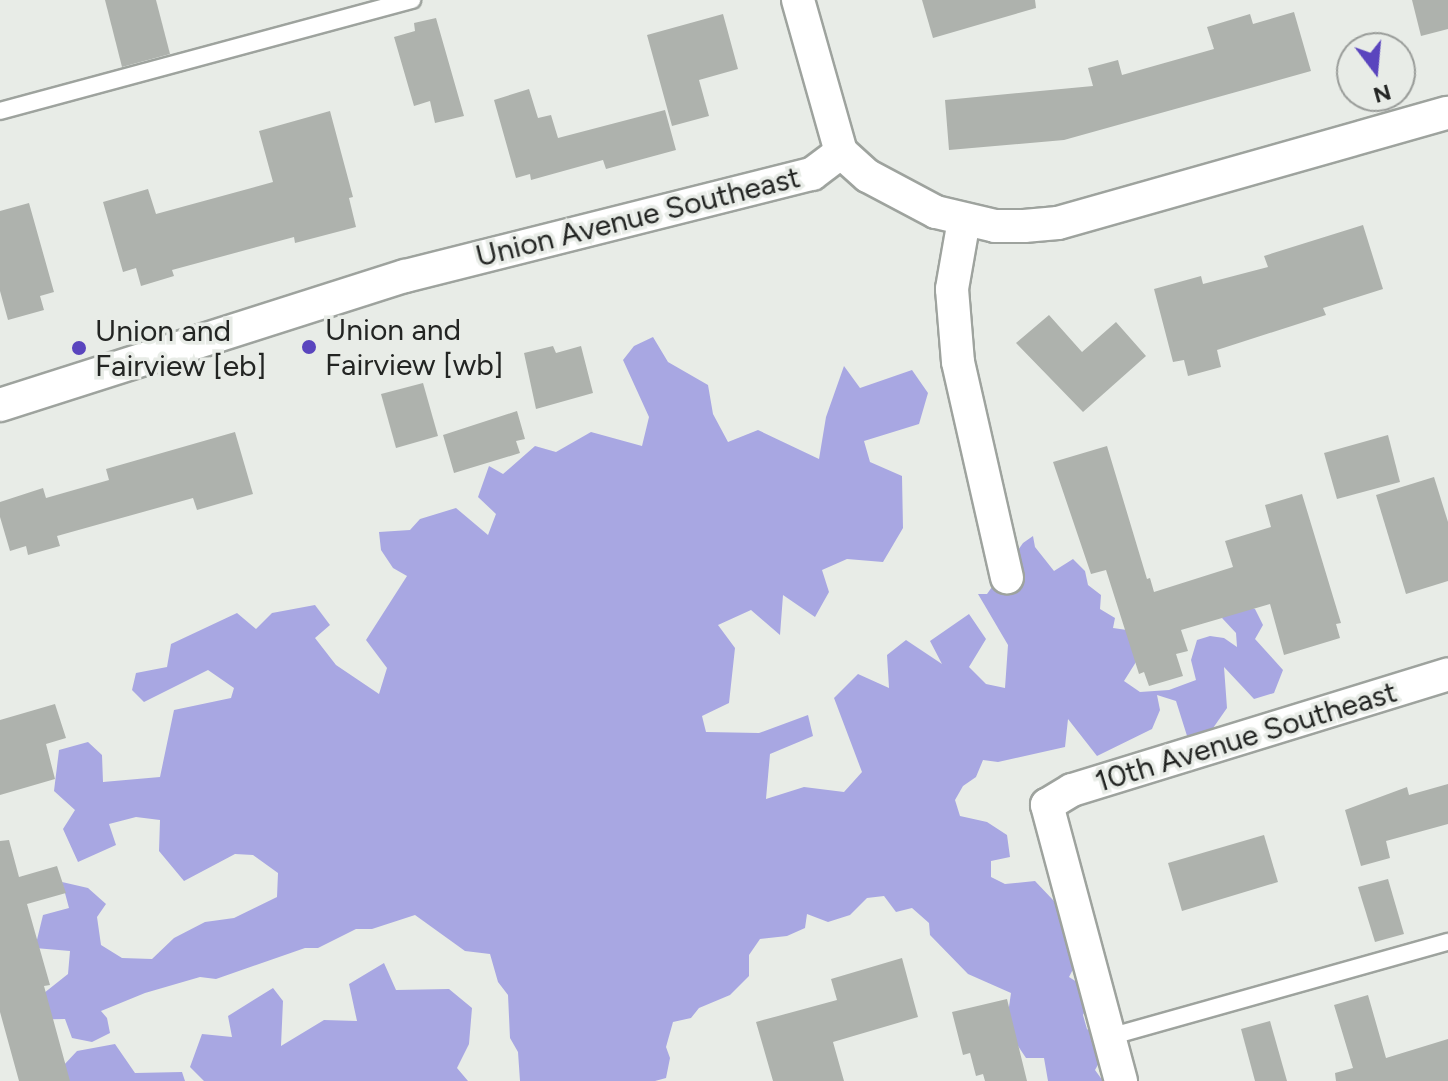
<!DOCTYPE html>
<html>
<head>
<meta charset="utf-8">
<style>
	body { margin:0 }
	#map { position:relative; width:1448px; height:1081px; overflow:hidden; background:#e8ece7; font-family:Figtree,sans-serif }
	div>[style] { position:absolute }
	[style*='--x'] { left:calc(var(--x)*1px); top:calc(var(--y)*1px); width:calc(var(--w)*1px); rotate:calc(var(--a)*1deg) }
	.forest>* { inset:0; background:#a8a7e2 }
	.building>* { inset:0; background:#aeb2ad }
	.roads { filter:drop-shadow(2px 0 #9ea39e) drop-shadow(-2px 0 #9ea39e) drop-shadow(0 2px #9ea39e) drop-shadow(0 -2px #9ea39e) }
	.service>* { height:16px; margin:-8px; padding:0 8px; transform-origin:8px; border-radius:8px; background:#fff }
	.minor>* { height:32px; margin:-16px; padding:0 16px; transform-origin:16px; border-radius:16px; background:#fff }
	.dots>* { width:22px; height:22px; translate:-50% -50%; box-sizing:border-box; border:4px solid #e8ece7; border-radius:50% }
	span { translate:-50% -50%; white-space:nowrap; text-align:center; line-height:1.15; -webkit-text-stroke:7px #e8ece7; paint-order:stroke }
	.street-label { font-size:30px; color:#232523 }
	.poi-label { font-size:30px; color:#232523 }
	.left { translate:0 -50%; text-align:left }
	.north { position:absolute; left:1336px; top:32px; width:80px; height:80px; box-sizing:border-box; background:#e8ece7; border:2px solid #999c99; border-radius:50%; rotate:164deg; font-size:22px; font-weight:700; line-height:32px; text-align:center; color:#232523 }
	.north::after { content:''; display:block; margin:auto; width:28px; height:36px; background:#5a45be; clip-path:polygon(50% 0,100% 100%,50% 72%,0 100%) }
</style>
</head>
<body>
<div id="map">
	<div class="forest">
		<i style="clip-path:polygon(653px 337px,668px 362px,708px 385px,713px 414px,728px 442px,758px 430px,819px 459px,826px 417px,844px 366px,860px 388px,912px 370px,928px 393px,919px 424px,864px 441px,870px 462px,902px 476px,903px 528px,883px 562px,847px 559px,822px 570px,829px 592px,815px 617px,783px 595px,780px 635px,751px 610px,718px 625px,735px 648px,729px 703px,702px 716px,706px 732px,759px 733px,808px 715px,813px 736px,770px 754px,766px 799px,804px 787px,844px 792px,862px 772px,834px 698px,858px 674px,889px 688px,887px 655px,906px 640px,942px 664px,930px 641px,969px 614px,986px 639px,969px 667px,986px 684px,1005px 688px,1008px 645px,978px 594px,987px 594px,1023px 543px,1033px 536px,1035px 547px,1054px 571px,1073px 559px,1085px 571px,1088px 585px,1101px 595px,1100px 609px,1115px 618px,1113px 628px,1134px 631px,1141px 654px,1124px 681px,1140px 692px,1169px 690px,1196px 680px,1191px 660px,1197px 640px,1210px 636px,1224px 638px,1237px 647px,1236px 633px,1222px 618px,1235px 602px,1255px 609px,1263px 625px,1255px 639px,1283px 670px,1274px 693px,1254px 699px,1224px 667px,1227px 708px,1211px 731px,1188px 739px,1176px 701px,1157px 695px,1160px 710px,1152px 729px,1097px 756px,1068px 719px,1065px 747px,998px 762px,983px 760px,976px 777px,963px 786px,955px 800px,960px 816px,987px 822px,1007px 835px,1010px 857px,991px 861px,991px 877px,1005px 884px,1035px 881px,1089px 938px,1069px 977px,1088px 989px,1089px 1003px,1083px 1015px,1087px 1029px,1099px 1038px,1104px 1054px,1095px 1070px,1103px 1081px,1048px 1081px,1044px 1058px,1026px 1058px,1006px 1028px,1011px 993px,968px 974px,930px 935px,929px 923px,912px 908px,896px 912px,884px 896px,867px 898px,850px 915px,828px 922px,807px 914px,805px 928px,787px 936px,760px 939px,749px 955px,749px 976px,730px 995px,699px 1008px,691px 1018px,673px 1022px,666px 1047px,670px 1058px,666px 1078px,655px 1081px,520px 1081px,518px 1052px,510px 1038px,508px 995px,498px 982px,490px 954px,465px 951px,415px 915px,372px 929px,356px 929px,318px 948px,305px 948px,216px 979px,200px 977px,145px 993px,101px 1011px,107px 1018px,110px 1033px,92px 1042px,72px 1038px,65px 1019px,10px 1020px,68px 974px,70px 951px,35px 948px,43px 915px,69px 908px,62px 882px,88px 888px,106px 904px,97px 917px,101px 945px,122px 958px,152px 959px,174px 938px,205px 922px,234px 918px,277px 897px,278px 873px,253px 855px,235px 854px,184px 881px,159px 851px,160px 820px,136px 817px,109px 824px,116px 845px,78px 862px,63px 829px,75px 810px,54px 791px,59px 750px,88px 742px,102px 755px,103px 782px,160px 777px,174px 710px,231px 698px,234px 688px,208px 670px,144px 702px,132px 690px,136px 673px,167px 667px,171px 644px,237px 613px,256px 629px,272px 613px,315px 605px,330px 625px,315px 638px,336px 665px,379px 694px,387px 668px,366px 640px,407px 576px,393px 568px,381px 550px,379px 532px,410px 530px,420px 519px,456px 508px,488px 535px,496px 514px,478px 497px,489px 466px,503px 474px,535px 446px,556px 452px,591px 432px,642px 446px,649px 417px,623px 360px,634px 346px)"></i>
		<i style="clip-path:polygon(384px 963px,396px 990px,449px 989px,472px 1008px,469px 1044px,457px 1068px,468px 1081px,204px 1081px,190px 1067px,202px 1034px,232px 1037px,228px 1016px,273px 988px,283px 1001px,281px 1046px,324px 1020px,357px 1021px,349px 984px)"></i>
		<i style="clip-path:polygon(115px 1044px,135px 1073px,182px 1072px,185px 1081px,65px 1081px,63px 1066px,77px 1051px)"></i>
	</div>
	<div class="building">
		<i style="clip-path:polygon(105px 0,156px 0,170px 54px,122px 67px)"></i>
		<i style="clip-path:polygon(922px 0,1035px 0,1036px 8px,933px 38px)"></i>
		<i style="clip-path:polygon(1412px 0,1448px 0,1448px 29px,1421px 36px)"></i>
		<i style="clip-path:polygon(1294px 12px,1311px 71px,1064px 140px,949px 150px,945px 100px,1093px 86px,1088px 68px,1118px 60px,1122px 75px,1214px 49px,1207px 27px,1250px 14px,1253px 24px)"></i>
		<i style="clip-path:polygon(723px 14px,738px 69px,699px 80px,709px 116px,672px 126px,647px 35px)"></i>
		<i style="clip-path:polygon(436px 18px,464px 116px,435px 123px,430px 101px,414px 106px,394px 37px,415px 31px,414px 23px)"></i>
		<i style="clip-path:polygon(529px 89px,538px 118px,551px 115px,558px 138px,665px 110px,676px 150px,606px 169px,603px 160px,531px 180px,530px 174px,516px 178px,494px 100px)"></i>
		<i style="clip-path:polygon(330px 111px,353px 197px,349px 198px,356px 227px,295px 243px,294px 237px,172px 270px,174px 276px,141px 286px,136px 268px,123px 272px,103px 202px,148px 189px,156px 214px,273px 182px,259px 131px)"></i>
		<i style="clip-path:polygon(29px 203px,54px 292px,40px 296px,44px 310px,8px 320px,0 291px,0 211px)"></i>
		<i style="clip-path:polygon(1363px 225px,1383px 289px,1323px 308px,1326px 315px,1217px 350px,1221px 367px,1188px 376px,1184px 360px,1173px 362px,1154px 289px,1201px 276px,1203px 284px,1268px 267px,1264px 256px)"></i>
		<i style="clip-path:polygon(1049px 315px,1082px 352px,1116px 322px,1146px 356px,1083px 412px,1016px 343px)"></i>
		<i style="clip-path:polygon(553px 346px,556px 353px,581px 346px,593px 393px,536px 409px,524px 353px)"></i>
		<i style="clip-path:polygon(423px 383px,438px 436px,396px 448px,381px 394px)"></i>
		<i style="clip-path:polygon(517px 411px,525px 439px,516px 441px,520px 453px,454px 473px,443px 435px)"></i>
		<i style="clip-path:polygon(235px 432px,253px 494px,197px 510px,193px 498px,57px 536px,60px 546px,28px 555px,26px 546px,10px 551px,0 517px,0 502px,43px 488px,46px 498px,109px 480px,106px 469px)"></i>
		<i style="clip-path:polygon(1388px 435px,1400px 482px,1337px 499px,1324px 453px)"></i>
		<i style="clip-path:polygon(1107px 446px,1147px 579px,1150px 578px,1154px 592px,1233px 567px,1225px 541px,1271px 527px,1265px 505px,1302px 494px,1341px 623px,1336px 624px,1340px 638px,1284px 655px,1270px 604px,1181px 630px,1188px 651px,1176px 654px,1183px 676px,1149px 686px,1144px 672px,1139px 674px,1106px 570px,1091px 574px,1053px 462px)"></i>
		<i style="clip-path:polygon(1434px 477px,1448px 522px,1448px 581px,1406px 594px,1376px 495px)"></i>
		<i style="clip-path:polygon(55px 704px,66px 738px,46px 744px,55px 779px,0 795px,0 720px)"></i>
		<i style="clip-path:polygon(1448px 784px,1448px 824px,1386px 841px,1390px 858px,1361px 866px,1345px 810px,1407px 787px,1409px 795px)"></i>
		<i style="clip-path:polygon(1264px 835px,1278px 882px,1182px 911px,1168px 863px)"></i>
		<i style="clip-path:polygon(9px 840px,19px 877px,57px 866px,66px 893px,27px 904px,50px 985px,44px 986px,70px 1081px,19px 1081px,0 1012px,0 841px)"></i>
		<i style="clip-path:polygon(1388px 879px,1404px 934px,1375px 942px,1358px 887px)"></i>
		<i style="clip-path:polygon(902px 958px,918px 1017px,833px 1042px,844px 1081px,773px 1081px,756px 1022px,837px 1000px,831px 979px)"></i>
		<i style="clip-path:polygon(1368px 995px,1386px 1058px,1448px 1039px,1448px 1081px,1336px 1081px,1335px 1073px,1353px 1068px,1334px 1005px)"></i>
		<i style="clip-path:polygon(1007px 999px,1027px 1081px,985px 1081px,983px 1074px,976px 1076px,970px 1053px,963px 1055px,952px 1012px)"></i>
		<i style="clip-path:polygon(1270px 1021px,1287px 1081px,1255px 1081px,1241px 1029px)"></i>
	</div>
	<div class="roads">
		<div class="service">
			<i style="--x:0;--y:111;--w:427;--a:-15.1"></i>
			<i style="--x:1109;--y:1037;--w:352;--a:-15.7"></i>
		</div>
		<div class="minor">
			<i style="--x:798;--y:0;--w:158;--a:74.2"></i>
			<i style="--x:841;--y:152;--w:36;--a:42"></i>
			<i style="--x:868;--y:176;--w:77;--a:27.9"></i>
			<i style="--x:936;--y:212;--w:61;--a:13.3"></i>
			<i style="--x:995;--y:226;--w:29;--a:0"></i>
			<i style="--x:1024;--y:226;--w:34;--a:-5"></i>
			<i style="--x:1058;--y:223;--w:405;--a:-15.8"></i>
			<i style="--x:964;--y:220;--w:70;--a:99.9"></i>
			<i style="--x:952;--y:289;--w:73;--a:85.3"></i>
			<i style="--x:958;--y:362;--w:221;--a:77.2"></i>
			<i style="--x:0;--y:405;--w:425;--a:-17.7"></i>
			<i style="--x:405;--y:276;--w:420;--a:-14.1"></i>
			<i style="--x:812;--y:174;--w:36;--a:-37"></i>
			<i style="--x:1121;--y:1081;--w:286;--a:-105"></i>
			<i style="--x:1047;--y:805;--w:29;--a:-31"></i>
			<i style="--x:1072;--y:790;--w:393;--a:-17.1"></i>
		</div>
	</div>
	<div class="dots">
		<i style="left:309px;top:347px;background:#5a45be"></i>
		<i style="left:79px;top:348px;background:#5a45be"></i>
	</div>
	<div class="street-label">
		<span style="left:638px;top:217px;rotate:-14deg">Union Avenue Southeast</span>
		<span style="left:1246px;top:737px;rotate:-17deg">10th Avenue Southeast</span>
	</div>
	<div class="poi-label">
		<span class="left" style="left:325px;top:347px">Union and<br>Fairview [wb]</span>
		<span class="left" style="left:95px;top:348px">Union and<br>Fairview [eb]</span>
	</div>
	<div class="north">N</div>
</div>
</body>
</html>
